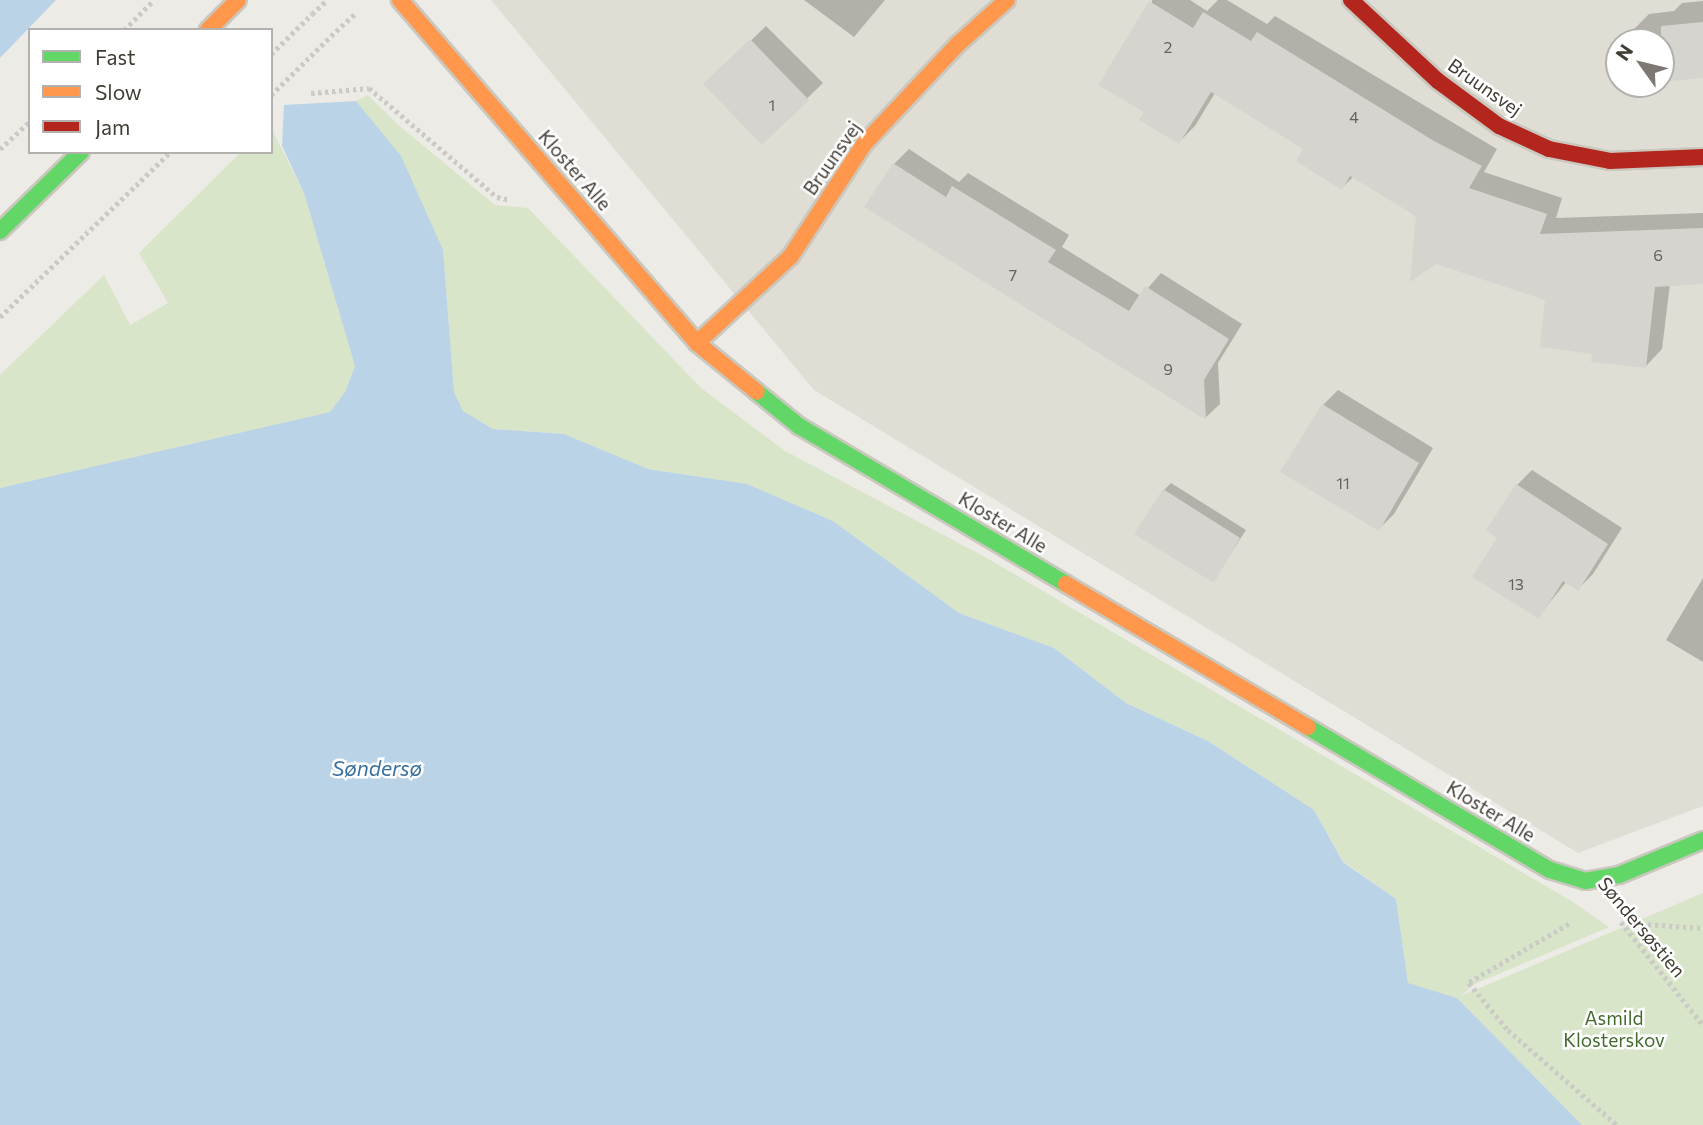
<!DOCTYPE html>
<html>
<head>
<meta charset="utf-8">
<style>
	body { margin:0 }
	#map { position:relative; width:1703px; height:1125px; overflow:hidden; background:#ecebe6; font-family:Commissioner,sans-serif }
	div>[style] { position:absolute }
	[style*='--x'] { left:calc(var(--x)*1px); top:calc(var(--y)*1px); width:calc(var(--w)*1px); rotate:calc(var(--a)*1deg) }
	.residential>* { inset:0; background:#e0ddd4 }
	.green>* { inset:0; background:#d8e5c8 }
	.water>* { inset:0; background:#bad3e7 }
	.shadow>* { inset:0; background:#0003 }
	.building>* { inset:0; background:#d6d4cf }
	.path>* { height:4.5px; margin-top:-2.25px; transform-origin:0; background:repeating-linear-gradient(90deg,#cbcac6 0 3.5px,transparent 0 7px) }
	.roads { filter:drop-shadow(2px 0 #cac8be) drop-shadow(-2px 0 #cac8be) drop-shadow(0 2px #cac8be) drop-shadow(0 -2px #cac8be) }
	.fast>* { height:16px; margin:-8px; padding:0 8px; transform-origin:8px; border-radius:8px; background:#63d668 }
	.slow>* { height:16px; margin:-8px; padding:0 8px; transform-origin:8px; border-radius:8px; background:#ff974d }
	.jam>* { height:16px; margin:-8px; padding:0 8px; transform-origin:8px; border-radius:8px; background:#b3261e }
	.path-bridge>* { height:4.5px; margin-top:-2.25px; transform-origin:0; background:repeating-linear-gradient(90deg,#cbcac6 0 3.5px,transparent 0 7px) }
	.bridges { filter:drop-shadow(2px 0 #cac8be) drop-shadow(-2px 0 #cac8be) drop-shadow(0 2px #cac8be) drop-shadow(0 -2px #cac8be) }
	.slow-bridge>* { height:16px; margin:-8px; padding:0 8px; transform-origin:8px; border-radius:8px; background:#ff974d }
	span { translate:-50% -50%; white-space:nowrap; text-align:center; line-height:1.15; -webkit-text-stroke:5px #fff; paint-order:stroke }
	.number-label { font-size:16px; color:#67635c }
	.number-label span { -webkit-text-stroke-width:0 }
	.street-label { font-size:19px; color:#413c34 }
	.park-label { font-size:19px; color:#436b2f }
	.water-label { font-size:21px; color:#3a70a0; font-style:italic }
	.legend { position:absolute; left:28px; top:28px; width:245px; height:126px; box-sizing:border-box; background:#fff; border:2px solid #b3b1ae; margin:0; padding:9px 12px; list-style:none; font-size:21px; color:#413c34 }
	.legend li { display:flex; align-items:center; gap:14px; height:35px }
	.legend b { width:35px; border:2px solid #b3b1ae }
	.north { position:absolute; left:1605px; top:28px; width:70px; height:70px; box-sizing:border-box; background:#fff; border:2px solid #b3b1ae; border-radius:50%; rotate:304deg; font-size:19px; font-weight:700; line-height:28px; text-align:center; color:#413c34 }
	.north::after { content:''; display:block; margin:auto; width:24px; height:32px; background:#7d7972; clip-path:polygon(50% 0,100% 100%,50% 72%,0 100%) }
</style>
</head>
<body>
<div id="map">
	<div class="residential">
		<i style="clip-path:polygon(evenodd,491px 0,1703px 0,1703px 806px,1578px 853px,814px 390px,491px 0,1619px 42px,1661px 42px,1661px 84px,1619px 84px,1619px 42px)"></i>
	</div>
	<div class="green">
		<i style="clip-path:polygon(368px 95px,397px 124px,495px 205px,528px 208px,701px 388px,785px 451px,985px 557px,1573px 902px,1609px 927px,1475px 984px,1461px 996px,1703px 893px,1703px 1125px,1582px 1125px,1457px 998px,1408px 984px,1396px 899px,1343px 861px,1314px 810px,1208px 741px,1126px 703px,1054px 648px,959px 613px,833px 521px,747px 484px,648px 469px,564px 434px,493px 429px,463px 411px,454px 393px,443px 250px,356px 101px)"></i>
		<i style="clip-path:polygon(272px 130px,304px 193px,355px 366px,345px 392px,330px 412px,0 488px,0 375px,104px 275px,130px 325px,168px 303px,139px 253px,241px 152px,271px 152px)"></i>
	</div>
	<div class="water">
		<i style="clip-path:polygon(0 0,56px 0,0 58px)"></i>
		<i style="clip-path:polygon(356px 101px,401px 156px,443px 250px,454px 392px,463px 411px,493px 429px,564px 434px,648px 469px,747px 484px,833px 521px,959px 613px,1054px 648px,1126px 703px,1208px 741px,1314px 810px,1343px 862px,1396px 899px,1408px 983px,1457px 998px,1582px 1125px,0 1125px,0 488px,330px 412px,345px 392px,355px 366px,304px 193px,282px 146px,284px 105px)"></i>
	</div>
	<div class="shadow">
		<i style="clip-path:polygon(804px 0,885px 0,854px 37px)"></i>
		<i style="clip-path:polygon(1152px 0,1190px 0,1207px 11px,1218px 0,1227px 0,1267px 24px,1275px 16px,1497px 149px,1484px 172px,1562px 198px,1556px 218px,1703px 213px,1703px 282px,1670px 284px,1662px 349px,1646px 366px,1593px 352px,1547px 299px,1354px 176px,1342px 188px,1306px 148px,1215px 93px,1195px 126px,1179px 142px,1146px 112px)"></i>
		<i style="clip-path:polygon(1703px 1px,1703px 76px,1661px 80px,1661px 42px,1635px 42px,1634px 29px,1649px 14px,1674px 11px,1682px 3px)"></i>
		<i style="clip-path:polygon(766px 26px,823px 83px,762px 142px,706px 84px)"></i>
		<i style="clip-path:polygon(909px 149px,959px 182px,968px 173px,1069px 235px,1062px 247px,1141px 296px,1161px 273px,1242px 324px,1218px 363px,1220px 404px,1205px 418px,894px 164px)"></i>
		<i style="clip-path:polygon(1338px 390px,1433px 448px,1394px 514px,1379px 529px,1283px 471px,1323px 405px)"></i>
		<i style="clip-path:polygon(1532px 470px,1622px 528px,1593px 574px,1578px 589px,1567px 581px,1538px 617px,1500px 537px,1517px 485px)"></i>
		<i style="clip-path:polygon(1171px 483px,1246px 530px,1213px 581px,1164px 490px)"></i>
		<i style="clip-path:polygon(1703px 578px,1703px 662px,1666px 640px)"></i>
	</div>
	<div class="building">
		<i style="clip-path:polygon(1149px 1px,1193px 28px,1203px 12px,1251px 41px,1257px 32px,1434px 141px,1482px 166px,1469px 188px,1547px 214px,1540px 234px,1703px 228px,1703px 284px,1655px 287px,1646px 368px,1591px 362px,1592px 354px,1540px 347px,1545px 300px,1436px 264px,1410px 282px,1416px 216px,1350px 176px,1342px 190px,1296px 161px,1303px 149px,1211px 92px,1179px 144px,1139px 120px,1144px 112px,1098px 85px)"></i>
		<i style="clip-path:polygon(1703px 22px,1703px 78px,1661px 82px,1661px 26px)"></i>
		<i style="clip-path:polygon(750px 39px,809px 100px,762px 145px,703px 84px)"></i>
		<i style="clip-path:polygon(893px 163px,946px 197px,952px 186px,1056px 250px,1048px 262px,1129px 311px,1145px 286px,1229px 339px,1204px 380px,1206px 420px,864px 207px)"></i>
		<i style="clip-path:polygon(1322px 404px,1419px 463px,1379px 531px,1280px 472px)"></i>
		<i style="clip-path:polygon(1516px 484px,1608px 544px,1578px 591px,1563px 581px,1539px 619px,1472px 577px,1497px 538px,1486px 530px)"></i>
		<i style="clip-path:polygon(1163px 489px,1240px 538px,1214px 583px,1134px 534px)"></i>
	</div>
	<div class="path">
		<i style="--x:312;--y:14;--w:21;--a:-43"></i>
		<i style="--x:124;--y:30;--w:42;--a:-45"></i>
		<i style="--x:331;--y:36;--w:34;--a:-43"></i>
		<i style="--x:311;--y:93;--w:58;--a:-4.9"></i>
		<i style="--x:369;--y:88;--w:168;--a:40.4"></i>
		<i style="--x:497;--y:197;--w:13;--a:13"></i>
		<i style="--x:0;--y:149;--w:41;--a:-43"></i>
		<i style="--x:0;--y:317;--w:237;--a:-44.1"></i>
		<i style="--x:1621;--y:922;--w:132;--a:51.5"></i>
		<i style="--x:1627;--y:923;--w:76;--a:3.8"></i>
		<i style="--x:1569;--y:924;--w:116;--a:149.5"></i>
		<i style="--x:1469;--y:983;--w:61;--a:50.3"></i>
		<i style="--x:1508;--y:1030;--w:145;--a:41.1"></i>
	</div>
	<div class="roads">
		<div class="fast">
			<i style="--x:0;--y:231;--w:113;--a:-44.3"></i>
			<i style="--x:757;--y:392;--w:54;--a:39"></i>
			<i style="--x:799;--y:426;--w:310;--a:30.6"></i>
			<i style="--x:1308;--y:727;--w:281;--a:30.6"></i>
			<i style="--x:1550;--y:870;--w:37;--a:17"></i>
			<i style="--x:1585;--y:881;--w:35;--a:-10"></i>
			<i style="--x:1619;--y:875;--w:91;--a:-22.6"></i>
		</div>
		<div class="slow">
			<i style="--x:400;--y:0;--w:454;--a:49.1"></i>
			<i style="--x:697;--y:343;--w:77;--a:39.2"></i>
			<i style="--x:697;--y:343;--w:128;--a:-42.8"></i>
			<i style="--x:791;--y:256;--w:134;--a:-56.9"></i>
			<i style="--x:864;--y:144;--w:136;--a:-46.8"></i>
			<i style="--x:957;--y:45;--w:67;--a:-42"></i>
			<i style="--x:1066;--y:584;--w:281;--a:30.6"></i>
		</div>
		<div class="jam">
			<i style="--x:1351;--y:0;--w:119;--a:43"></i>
			<i style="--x:1438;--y:81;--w:76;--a:36.4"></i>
			<i style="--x:1499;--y:126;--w:55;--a:24.7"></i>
			<i style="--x:1549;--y:149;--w:62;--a:11.1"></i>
			<i style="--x:1610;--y:161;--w:93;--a:-2.5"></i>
		</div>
	</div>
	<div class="path-bridge">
		<i style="--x:271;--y:54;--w:57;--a:-44.3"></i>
		<i style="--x:271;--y:95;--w:84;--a:-44.5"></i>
	</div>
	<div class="bridges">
		<div class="slow-bridge">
			<i style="--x:208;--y:30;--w:42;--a:-45"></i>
		</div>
	</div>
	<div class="number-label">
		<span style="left:1168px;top:47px">2</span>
		<span style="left:772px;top:105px">1</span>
		<span style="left:1354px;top:117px">4</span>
		<span style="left:1658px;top:255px">6</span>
		<span style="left:1013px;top:275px">7</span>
		<span style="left:1168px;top:369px">9</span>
		<span style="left:1343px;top:483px">11</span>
		<span style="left:1516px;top:584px">13</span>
	</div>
	<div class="street-label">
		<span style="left:1485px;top:87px;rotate:35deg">Bruunsvej</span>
		<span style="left:832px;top:158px;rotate:-55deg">Bruunsvej</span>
		<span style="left:575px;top:170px;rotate:49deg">Kloster Alle</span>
		<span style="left:1003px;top:522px;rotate:31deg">Kloster Alle</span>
		<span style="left:1491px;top:811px;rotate:31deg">Kloster Alle</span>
		<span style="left:1642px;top:927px;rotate:50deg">Søndersøstien</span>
	</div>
	<div class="park-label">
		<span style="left:1614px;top:1029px">Asmild<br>Klosterskov</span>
	</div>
	<div class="water-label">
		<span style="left:377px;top:768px">Søndersø</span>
	</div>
	<ul class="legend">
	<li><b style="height:9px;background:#63d668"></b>Fast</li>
	<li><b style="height:9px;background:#ff974d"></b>Slow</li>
	<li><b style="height:9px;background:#b3261e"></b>Jam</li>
	</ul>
	<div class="north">N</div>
</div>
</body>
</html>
